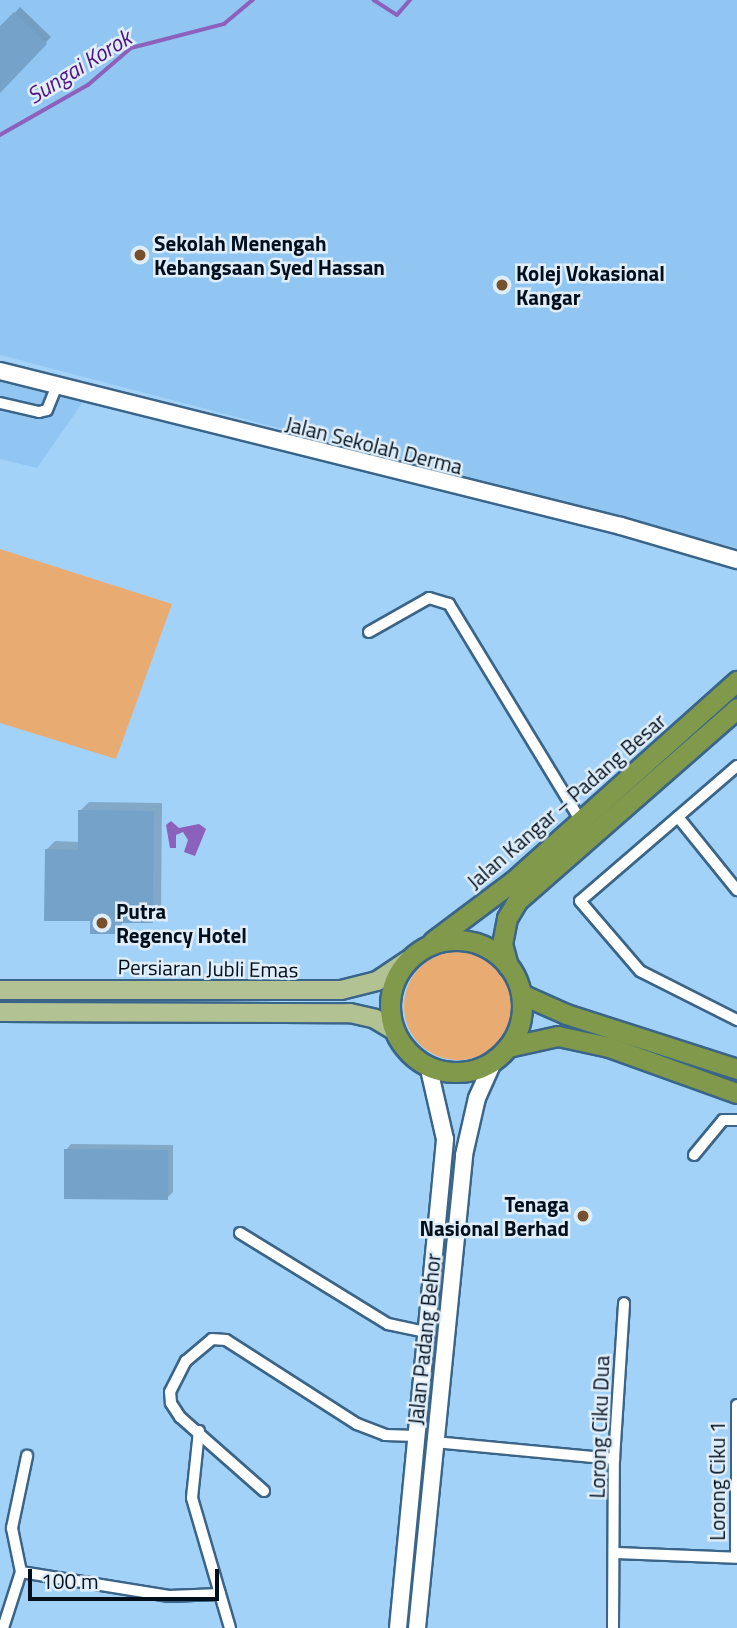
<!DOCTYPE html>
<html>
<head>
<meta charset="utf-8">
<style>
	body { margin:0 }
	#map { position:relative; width:737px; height:1628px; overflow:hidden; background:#a3d2f9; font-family:"Titillium Web",sans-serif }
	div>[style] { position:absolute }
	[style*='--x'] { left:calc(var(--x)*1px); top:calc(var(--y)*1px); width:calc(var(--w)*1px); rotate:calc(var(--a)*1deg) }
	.built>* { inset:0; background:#92c6f2 }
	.green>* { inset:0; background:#e8ac73 }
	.round { border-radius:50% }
	.water>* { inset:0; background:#8c61bb }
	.shadow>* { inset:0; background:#0003 }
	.stream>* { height:3.5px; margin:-1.75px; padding:0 1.75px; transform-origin:1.75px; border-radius:1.75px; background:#8c61bb }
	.building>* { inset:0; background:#75a2c8 }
	.roads { filter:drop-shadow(2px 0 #3a6588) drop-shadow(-2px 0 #3a6588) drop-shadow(0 2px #3a6588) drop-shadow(0 -2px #3a6588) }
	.street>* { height:10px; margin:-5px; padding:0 5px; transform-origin:5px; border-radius:5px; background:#fff }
	.secondary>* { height:16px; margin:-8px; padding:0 8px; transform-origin:8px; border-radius:8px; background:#fff }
	.primary>* { height:18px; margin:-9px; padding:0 9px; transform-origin:9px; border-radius:9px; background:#b3c293 }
	.highway>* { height:19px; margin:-9.5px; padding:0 9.5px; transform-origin:9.5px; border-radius:9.5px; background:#80994b }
	.highway>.ring { margin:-9.5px; padding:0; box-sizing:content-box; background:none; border:19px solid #80994b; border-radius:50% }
	.dots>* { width:19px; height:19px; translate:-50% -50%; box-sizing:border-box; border:4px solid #e0eefa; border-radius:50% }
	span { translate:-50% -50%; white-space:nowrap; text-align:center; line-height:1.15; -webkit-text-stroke:5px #e0eefa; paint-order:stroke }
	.poi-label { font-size:21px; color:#010f1c; font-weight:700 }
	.left { translate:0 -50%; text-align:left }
	.right { translate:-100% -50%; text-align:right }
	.street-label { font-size:21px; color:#010f1c }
	.water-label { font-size:23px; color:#511281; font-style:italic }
	.scale { position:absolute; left:28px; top:1569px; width:191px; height:32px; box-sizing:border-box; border:4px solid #010f1c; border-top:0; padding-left:9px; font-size:21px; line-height:24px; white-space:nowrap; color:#010f1c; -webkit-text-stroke:5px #e0eefa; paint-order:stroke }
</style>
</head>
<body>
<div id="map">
	<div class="built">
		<i style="clip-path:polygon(0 0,737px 0,737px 548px,0 355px)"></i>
		<i style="clip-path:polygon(0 382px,83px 402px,37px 468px,0 459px)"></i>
	</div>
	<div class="green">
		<i style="clip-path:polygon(0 549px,172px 604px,116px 759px,0 723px)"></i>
		<i class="round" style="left:404px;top:952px;width:108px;height:108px"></i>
	</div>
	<div class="water">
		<i style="clip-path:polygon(171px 821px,179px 828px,199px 824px,206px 829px,195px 856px,184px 852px,188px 840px,183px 832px,176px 835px,176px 848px,170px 848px,166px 825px)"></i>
	</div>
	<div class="shadow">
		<i style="clip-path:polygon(20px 7px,51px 37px,0 90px,0 29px)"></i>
		<i style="clip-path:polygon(89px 802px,162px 803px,161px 912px,153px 921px,124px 921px,115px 933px,92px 919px,46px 850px,55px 841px,80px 842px,80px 811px)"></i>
		<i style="clip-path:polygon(71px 1144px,173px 1145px,173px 1192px,167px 1198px,66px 1150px)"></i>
	</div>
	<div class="stream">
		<i style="--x:374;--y:0;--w:27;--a:33"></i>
		<i style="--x:397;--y:15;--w:20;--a:-49"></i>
		<i style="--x:0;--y:135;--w:101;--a:-29.6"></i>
		<i style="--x:88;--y:85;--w:57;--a:-40.7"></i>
		<i style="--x:131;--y:48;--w:96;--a:-14.5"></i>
		<i style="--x:224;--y:24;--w:38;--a:-40"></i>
	</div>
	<div class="building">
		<i style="clip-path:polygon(14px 12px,47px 44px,0 93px,0 26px)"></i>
		<i style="clip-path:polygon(78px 810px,154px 811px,153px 923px,116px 923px,116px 934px,90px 934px,90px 921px,44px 921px,45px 849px,78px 850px)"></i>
		<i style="clip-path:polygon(64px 1149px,168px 1150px,168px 1200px,64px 1199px)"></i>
	</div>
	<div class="roads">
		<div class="street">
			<i style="--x:0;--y:403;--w:40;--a:13"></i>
			<i style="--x:39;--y:412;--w:8;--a:-14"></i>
			<i style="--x:47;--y:410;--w:27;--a:-68"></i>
			<i style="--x:369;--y:632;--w:69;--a:-29.5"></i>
			<i style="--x:429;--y:598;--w:21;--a:17"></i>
			<i style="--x:449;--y:604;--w:254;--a:58.7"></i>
			<i style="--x:737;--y:766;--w:207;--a:139.3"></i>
			<i style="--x:580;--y:901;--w:92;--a:49.4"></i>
			<i style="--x:640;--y:971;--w:109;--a:26.8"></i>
			<i style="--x:678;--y:817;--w:94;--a:51.1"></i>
			<i style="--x:694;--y:1155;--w:45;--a:-50.4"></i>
			<i style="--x:723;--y:1120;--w:14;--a:0"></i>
			<i style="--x:240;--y:1233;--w:174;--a:31.6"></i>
			<i style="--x:388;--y:1324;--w:39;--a:12"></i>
			<i style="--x:199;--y:1431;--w:67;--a:96"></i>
			<i style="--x:192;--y:1498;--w:135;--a:73.7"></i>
			<i style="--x:434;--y:1442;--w:181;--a:5.4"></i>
			<i style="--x:264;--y:1491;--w:112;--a:-138.6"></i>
			<i style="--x:180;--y:1417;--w:17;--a:-123"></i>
			<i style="--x:171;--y:1403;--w:11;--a:-95"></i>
			<i style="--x:170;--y:1392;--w:35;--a:-63"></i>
			<i style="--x:186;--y:1361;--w:34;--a:-40"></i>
			<i style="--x:212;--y:1339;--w:14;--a:4"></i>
			<i style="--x:226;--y:1340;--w:156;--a:32.7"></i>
			<i style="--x:357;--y:1424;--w:30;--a:21"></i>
			<i style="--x:385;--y:1435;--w:32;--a:2"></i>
			<i style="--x:615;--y:1553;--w:122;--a:2.3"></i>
			<i style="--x:736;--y:1557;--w:152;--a:-89.6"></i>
			<i style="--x:21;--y:1572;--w:150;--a:9.2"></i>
			<i style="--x:169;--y:1596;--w:51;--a:-2.2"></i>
			<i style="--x:3;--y:1628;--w:59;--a:-72.2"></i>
			<i style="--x:21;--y:1572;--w:45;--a:-101.6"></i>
			<i style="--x:12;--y:1528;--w:74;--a:-78.2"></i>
			<i style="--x:613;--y:1628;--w:169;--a:-89.7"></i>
			<i style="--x:614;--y:1459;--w:156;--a:-86.3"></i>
		</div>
		<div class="secondary">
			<i style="--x:0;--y:371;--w:640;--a:14.01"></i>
			<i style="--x:621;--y:526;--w:121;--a:16.3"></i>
			<i style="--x:398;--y:1628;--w:491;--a:-84.5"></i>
			<i style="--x:445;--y:1139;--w:76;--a:-102.9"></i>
			<i style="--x:417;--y:1628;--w:475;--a:-84.3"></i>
			<i style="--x:464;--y:1155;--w:58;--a:-77.2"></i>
			<i style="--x:477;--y:1098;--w:42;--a:-65.9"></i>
		</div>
		<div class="primary">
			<i style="--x:0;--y:990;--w:341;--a:0"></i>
			<i style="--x:341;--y:990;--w:37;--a:-14"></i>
			<i style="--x:377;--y:981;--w:36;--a:-34"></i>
			<i style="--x:0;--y:1012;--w:350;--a:0.2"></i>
			<i style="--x:350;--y:1013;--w:26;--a:13"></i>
			<i style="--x:375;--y:1019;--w:23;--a:31"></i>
		</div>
		<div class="highway">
			<i class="ring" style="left:390px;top:940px;width:113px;height:113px"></i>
			<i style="--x:433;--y:941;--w:99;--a:-36.8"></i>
			<i style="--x:512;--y:882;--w:302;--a:-41.8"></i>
			<i style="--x:508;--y:966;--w:23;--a:-105"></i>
			<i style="--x:502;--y:944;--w:26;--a:-79"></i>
			<i style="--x:507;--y:918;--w:21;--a:-59"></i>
			<i style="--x:518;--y:900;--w:291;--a:-41.2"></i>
			<i style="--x:521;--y:994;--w:49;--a:24"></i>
			<i style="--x:566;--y:1014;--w:180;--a:17.8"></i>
			<i style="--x:508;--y:1047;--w:51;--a:-12.4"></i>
			<i style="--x:558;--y:1036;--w:52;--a:12.2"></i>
			<i style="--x:609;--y:1047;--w:136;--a:19.8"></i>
		</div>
	</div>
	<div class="dots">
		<i style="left:140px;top:255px;background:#76512c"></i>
		<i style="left:502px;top:285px;background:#76512c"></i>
		<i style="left:102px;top:923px;background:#76512c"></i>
		<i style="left:583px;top:1216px;background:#76512c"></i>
	</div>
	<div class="poi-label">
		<span class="left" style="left:154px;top:255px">Sekolah Menengah<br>Kebangsaan Syed Hassan</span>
		<span class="left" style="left:516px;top:285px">Kolej Vokasional<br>Kangar</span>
		<span class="left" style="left:116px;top:923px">Putra<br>Regency Hotel</span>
		<span class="right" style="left:569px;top:1216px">Tenaga<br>Nasional Berhad</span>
	</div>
	<div class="street-label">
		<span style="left:374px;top:445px;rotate:14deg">Jalan Sekolah Derma</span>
		<span style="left:566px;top:801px;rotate:-41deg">Jalan Kangar – Padang Besar</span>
		<span style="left:208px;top:968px;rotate:1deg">Persiaran Jubli Emas</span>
		<span style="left:424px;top:1339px;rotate:-84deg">Jalan Padang Behor</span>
		<span style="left:599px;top:1427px;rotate:-88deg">Lorong Ciku Dua</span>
		<span style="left:717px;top:1481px;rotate:-90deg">Lorong Ciku 1</span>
	</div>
	<div class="water-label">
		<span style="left:79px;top:67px;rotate:-32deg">Sungai Korok</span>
	</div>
	<div class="scale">100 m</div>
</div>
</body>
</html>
